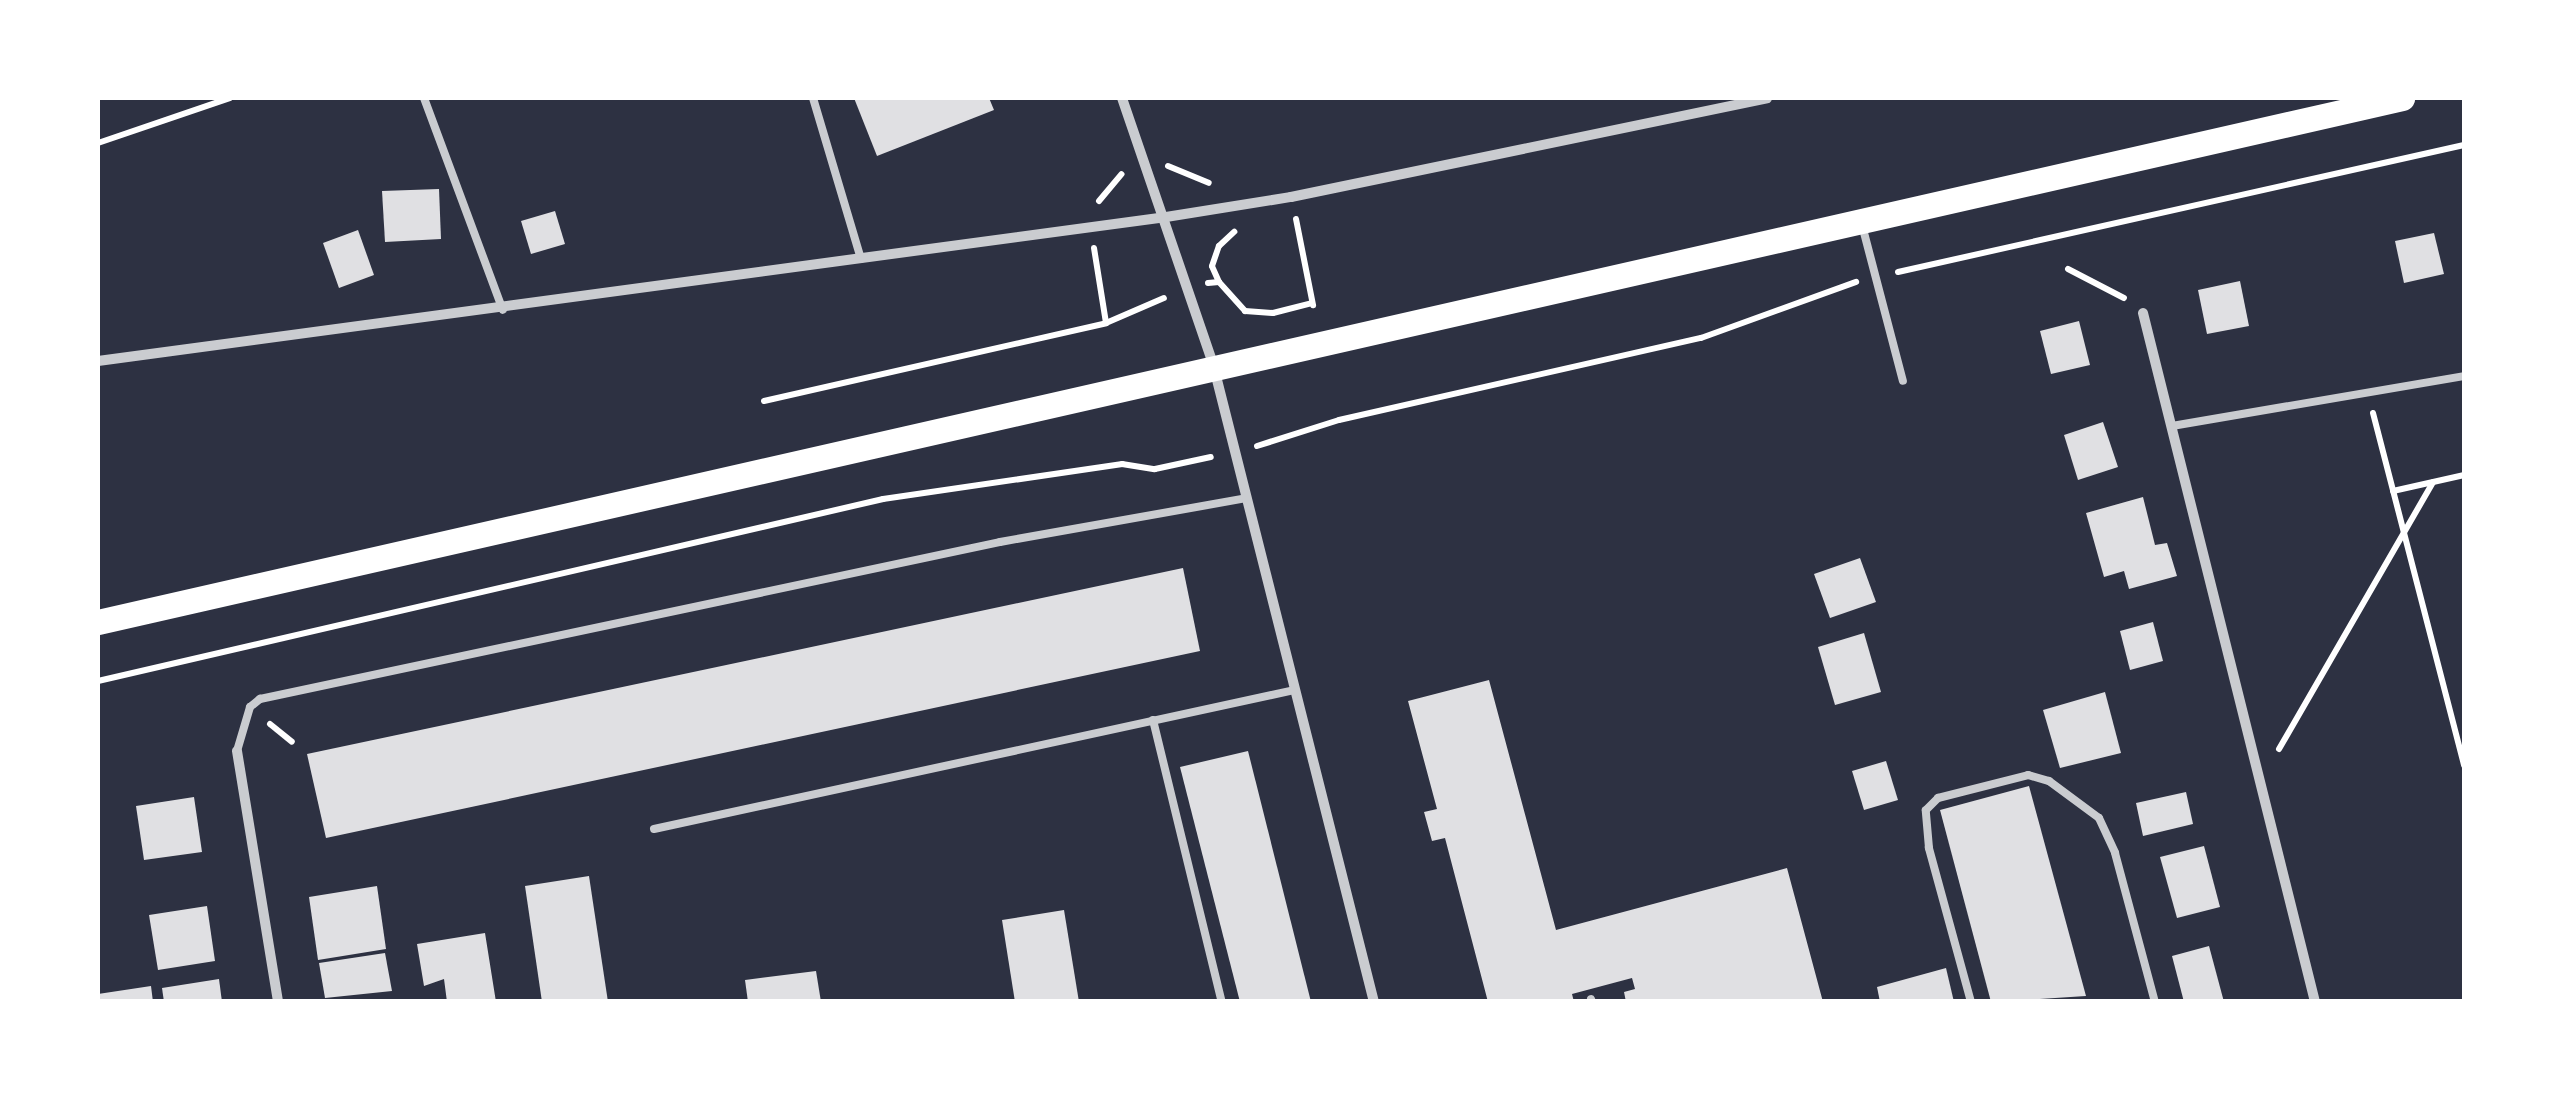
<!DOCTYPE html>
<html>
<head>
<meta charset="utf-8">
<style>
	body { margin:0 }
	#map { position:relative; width:2562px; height:1099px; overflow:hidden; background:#2d3142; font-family:"IBM Plex Sans",sans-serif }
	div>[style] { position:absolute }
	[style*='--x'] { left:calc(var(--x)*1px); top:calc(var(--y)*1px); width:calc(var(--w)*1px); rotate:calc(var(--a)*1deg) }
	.building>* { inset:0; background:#e0e0e3 }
	.path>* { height:6px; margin:-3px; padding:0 3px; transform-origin:3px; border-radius:3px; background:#fff }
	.service>* { height:8px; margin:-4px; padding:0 4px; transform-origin:4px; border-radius:4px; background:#caccd0 }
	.minor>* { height:10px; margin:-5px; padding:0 5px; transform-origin:5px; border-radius:5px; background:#caccd0 }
	.primary>* { height:25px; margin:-12.5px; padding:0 12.5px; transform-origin:12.5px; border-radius:12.5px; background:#fff }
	span { translate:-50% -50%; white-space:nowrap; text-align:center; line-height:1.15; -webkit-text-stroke:9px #fff; paint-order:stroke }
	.frame { position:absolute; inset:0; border:100px solid #fff; pointer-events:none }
</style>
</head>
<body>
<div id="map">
	<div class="building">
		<i style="clip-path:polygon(854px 98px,989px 98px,994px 110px,877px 156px)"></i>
		<i style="clip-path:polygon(439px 189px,441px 239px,385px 242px,382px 191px)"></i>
		<i style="clip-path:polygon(555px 211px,565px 244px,531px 254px,521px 221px)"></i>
		<i style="clip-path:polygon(358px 230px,374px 275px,339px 288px,323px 243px)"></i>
		<i style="clip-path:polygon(2434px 233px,2444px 274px,2404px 283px,2395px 241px)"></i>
		<i style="clip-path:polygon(2240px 281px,2249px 326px,2207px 334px,2198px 290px)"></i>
		<i style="clip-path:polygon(2079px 321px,2090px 365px,2051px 374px,2040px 331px)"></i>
		<i style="clip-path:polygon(2103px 422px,2118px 467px,2078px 480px,2064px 435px)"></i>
		<i style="clip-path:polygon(2143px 497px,2155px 545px,2167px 543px,2177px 576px,2129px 589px,2124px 571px,2104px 577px,2086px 513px)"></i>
		<i style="clip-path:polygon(1860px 558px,1876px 602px,1830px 618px,1814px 574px)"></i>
		<i style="clip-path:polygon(1183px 568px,1200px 651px,326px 838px,307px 754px)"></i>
		<i style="clip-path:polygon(2153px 622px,2163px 661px,2130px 670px,2120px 631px)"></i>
		<i style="clip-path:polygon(1864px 633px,1881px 692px,1835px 705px,1818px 647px)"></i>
		<i style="clip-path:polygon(1489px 680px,1556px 930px,1787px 868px,1823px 1002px,1626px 1002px,1624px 992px,1635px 989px,1632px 978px,1572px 994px,1574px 1002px,1488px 1002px,1445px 838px,1432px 841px,1424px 812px,1437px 809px,1408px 701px)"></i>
		<i style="clip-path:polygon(2105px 692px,2121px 753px,2060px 768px,2043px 710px)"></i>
		<i style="clip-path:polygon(1248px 751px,1311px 1002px,1240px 1002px,1180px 767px)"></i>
		<i style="clip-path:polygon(1886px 761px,1898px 800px,1864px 810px,1852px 771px)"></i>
		<i style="clip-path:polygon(2029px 786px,2086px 996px,1991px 1002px,1940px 810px)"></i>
		<i style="clip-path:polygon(2186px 792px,2193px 824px,2143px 836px,2136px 803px)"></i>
		<i style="clip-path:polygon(194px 797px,202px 852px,144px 860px,136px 806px)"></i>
		<i style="clip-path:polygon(2204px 846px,2220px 907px,2177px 918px,2160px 857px)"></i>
		<i style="clip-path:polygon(589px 876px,608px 1002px,542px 1002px,525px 886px)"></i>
		<i style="clip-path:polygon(377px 886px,386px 949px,318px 960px,309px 897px)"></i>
		<i style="clip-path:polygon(207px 906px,215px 961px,158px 970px,149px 915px)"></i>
		<i style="clip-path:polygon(1064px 910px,1079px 1002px,1015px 1002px,1002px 920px)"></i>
		<i style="clip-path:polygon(485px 933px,496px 1002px,447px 1002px,444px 979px,424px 986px,417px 944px)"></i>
		<i style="clip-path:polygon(2209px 946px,2224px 1002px,2184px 1002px,2172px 956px)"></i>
		<i style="clip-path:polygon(385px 953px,392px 991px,325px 998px,319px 963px)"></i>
		<i style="clip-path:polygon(1946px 968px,1954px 1002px,1880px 1002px,1877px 987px)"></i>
		<i style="clip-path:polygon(816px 971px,821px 1002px,748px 1002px,745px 980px)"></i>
		<i style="clip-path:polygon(219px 979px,222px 1002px,164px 1002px,162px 988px)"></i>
		<i style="clip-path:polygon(151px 986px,153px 1002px,98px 1002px,98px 994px)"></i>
	</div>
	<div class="path">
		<i style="--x:98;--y:143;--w:139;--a:-18.8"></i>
		<i style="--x:1168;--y:166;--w:44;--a:22.5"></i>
		<i style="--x:1099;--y:201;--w:35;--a:-50"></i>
		<i style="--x:1296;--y:219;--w:88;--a:78.8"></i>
		<i style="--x:1094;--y:248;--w:76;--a:80.9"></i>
		<i style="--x:2068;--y:269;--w:63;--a:27.4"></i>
		<i style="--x:1898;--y:272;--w:580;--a:-12.65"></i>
		<i style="--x:1219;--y:282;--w:17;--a:-114"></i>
		<i style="--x:1212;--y:266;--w:21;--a:-71"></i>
		<i style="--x:1219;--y:246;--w:21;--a:-43"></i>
		<i style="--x:1208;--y:283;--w:11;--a:-5"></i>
		<i style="--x:1219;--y:282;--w:39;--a:48"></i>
		<i style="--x:1245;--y:311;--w:28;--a:4"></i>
		<i style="--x:1273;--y:313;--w:40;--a:-14.4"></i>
		<i style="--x:764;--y:401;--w:351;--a:-12.8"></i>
		<i style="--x:1106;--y:323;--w:63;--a:-23.3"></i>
		<i style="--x:2373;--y:413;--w:364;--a:75.5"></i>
		<i style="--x:1257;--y:446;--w:86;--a:-17.6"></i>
		<i style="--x:1339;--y:420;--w:371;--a:-12.8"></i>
		<i style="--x:1701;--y:338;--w:165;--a:-19.9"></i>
		<i style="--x:2393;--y:491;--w:73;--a:-12.7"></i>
		<i style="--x:98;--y:681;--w:806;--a:-13.05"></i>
		<i style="--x:883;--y:499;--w:242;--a:-8.3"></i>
		<i style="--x:1122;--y:464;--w:33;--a:9"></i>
		<i style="--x:1155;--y:469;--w:57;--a:-12.1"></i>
		<i style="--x:270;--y:724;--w:28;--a:39"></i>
		<i style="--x:2279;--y:749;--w:308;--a:-60"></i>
	</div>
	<div class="service">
		<i style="--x:424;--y:98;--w:226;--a:69.6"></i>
		<i style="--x:813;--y:98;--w:168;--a:73.4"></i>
		<i style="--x:1862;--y:225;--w:161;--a:75.3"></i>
		<i style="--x:2172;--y:426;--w:296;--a:-9.7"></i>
		<i style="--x:1153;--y:720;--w:290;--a:76.3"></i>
		<i style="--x:237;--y:751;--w:46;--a:-73.5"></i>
		<i style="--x:250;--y:707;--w:13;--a:-39"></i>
		<i style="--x:260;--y:699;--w:756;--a:-11.98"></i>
		<i style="--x:1000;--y:542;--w:250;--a:-10.1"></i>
		<i style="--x:654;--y:829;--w:656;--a:-12.24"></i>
		<i style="--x:1591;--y:999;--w:3;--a:72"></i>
		<i style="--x:1971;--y:1002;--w:160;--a:-105.3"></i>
		<i style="--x:1929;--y:848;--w:38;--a:-95"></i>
		<i style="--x:1926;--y:810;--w:17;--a:-45"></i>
		<i style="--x:1938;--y:798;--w:93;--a:-14.3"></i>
		<i style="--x:2028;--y:775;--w:22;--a:16"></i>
		<i style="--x:2049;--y:781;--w:62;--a:36.5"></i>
		<i style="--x:2099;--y:818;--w:38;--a:65"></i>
		<i style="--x:2115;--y:853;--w:154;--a:75"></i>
	</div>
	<div class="minor">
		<i style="--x:1122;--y:98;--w:281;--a:71.1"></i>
		<i style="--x:1213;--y:364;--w:658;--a:75.84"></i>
		<i style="--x:2143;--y:313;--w:710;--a:75.98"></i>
		<i style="--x:98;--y:361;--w:1078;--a:-7.68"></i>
		<i style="--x:1166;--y:217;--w:127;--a:-9.1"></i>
		<i style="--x:1291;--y:197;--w:486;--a:-11.7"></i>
		<i style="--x:237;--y:751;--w:254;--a:80.7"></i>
	</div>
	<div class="primary">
		<i style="--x:98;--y:622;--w:2363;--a:-12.81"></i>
	</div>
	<div class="frame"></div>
</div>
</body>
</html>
